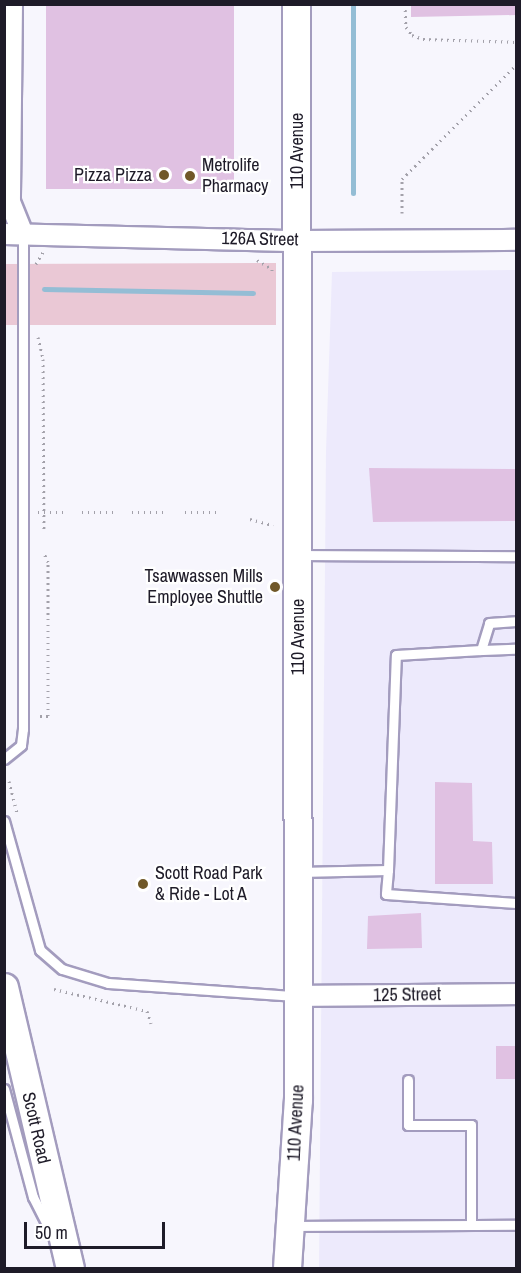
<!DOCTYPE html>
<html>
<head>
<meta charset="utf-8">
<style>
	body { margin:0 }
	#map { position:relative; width:521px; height:1273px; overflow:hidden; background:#f7f6fd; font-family:"Archivo Narrow",sans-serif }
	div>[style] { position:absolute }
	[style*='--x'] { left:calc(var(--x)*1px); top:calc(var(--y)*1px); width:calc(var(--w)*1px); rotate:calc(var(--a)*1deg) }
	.built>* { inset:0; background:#edeafc }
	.green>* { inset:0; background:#eac8d5 }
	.stream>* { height:5px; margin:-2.5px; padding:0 2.5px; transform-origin:2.5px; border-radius:2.5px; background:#94bdd5 }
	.building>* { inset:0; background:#e0c1e2 }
	.path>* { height:3px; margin-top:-1.5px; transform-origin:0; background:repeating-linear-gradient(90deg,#a3a1aa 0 1.5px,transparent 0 6px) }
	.roads { filter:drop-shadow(2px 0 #a39cbe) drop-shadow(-2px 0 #a39cbe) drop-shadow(0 2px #a39cbe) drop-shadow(0 -2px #a39cbe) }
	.service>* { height:9px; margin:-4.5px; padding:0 4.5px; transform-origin:4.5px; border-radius:4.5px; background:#fff }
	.minor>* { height:20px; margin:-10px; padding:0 10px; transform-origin:10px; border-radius:10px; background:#fff }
	.secondary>* { height:27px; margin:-13.5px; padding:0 13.5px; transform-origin:13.5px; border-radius:13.5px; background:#fff }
	.dots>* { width:16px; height:16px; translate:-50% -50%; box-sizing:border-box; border:3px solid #fff; border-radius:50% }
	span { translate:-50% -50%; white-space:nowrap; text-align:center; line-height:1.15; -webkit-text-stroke:4.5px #fff; paint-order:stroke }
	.street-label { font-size:18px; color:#1e1b28 }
	.poi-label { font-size:18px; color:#1e1b28 }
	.left { translate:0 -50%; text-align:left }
	.right { translate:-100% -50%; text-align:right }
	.frame { position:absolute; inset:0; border:6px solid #1e1b28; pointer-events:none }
	.scale { position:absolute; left:24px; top:1222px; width:141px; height:27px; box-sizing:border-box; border:3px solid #1e1b28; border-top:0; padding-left:8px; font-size:18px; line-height:21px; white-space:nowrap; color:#1e1b28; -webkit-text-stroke:4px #fff; paint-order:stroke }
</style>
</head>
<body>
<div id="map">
	<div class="built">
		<i style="clip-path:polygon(516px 270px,516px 1268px,319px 1268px,326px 451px,332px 272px)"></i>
	</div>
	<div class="green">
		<i style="clip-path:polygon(276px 263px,276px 325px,5px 325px,4px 264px)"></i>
	</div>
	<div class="stream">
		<i style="--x:353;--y:4;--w:189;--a:90"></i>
		<i style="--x:44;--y:289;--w:209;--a:1.1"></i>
	</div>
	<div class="building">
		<i style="clip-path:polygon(46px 4px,234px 4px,234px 189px,46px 189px)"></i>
		<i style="clip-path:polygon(411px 4px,516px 4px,516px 15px,411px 17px)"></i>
		<i style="clip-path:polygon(369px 468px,516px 469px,516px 521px,373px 522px)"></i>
		<i style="clip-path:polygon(435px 782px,472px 783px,473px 841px,492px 842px,493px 884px,435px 884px)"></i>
		<i style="clip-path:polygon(421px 913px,422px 948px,367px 949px,368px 916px)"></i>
		<i style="clip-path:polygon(496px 1046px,516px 1046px,516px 1079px,496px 1079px)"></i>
	</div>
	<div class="path">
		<i style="--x:405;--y:4;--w:23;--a:88"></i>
		<i style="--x:406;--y:27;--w:10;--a:53"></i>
		<i style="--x:412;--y:35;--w:12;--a:20"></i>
		<i style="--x:423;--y:39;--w:93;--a:1.8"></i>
		<i style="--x:402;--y:213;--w:34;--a:-90"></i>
		<i style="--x:402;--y:179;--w:161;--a:-45"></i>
		<i style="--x:257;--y:260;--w:17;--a:31"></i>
		<i style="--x:272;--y:269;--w:6;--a:90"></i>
		<i style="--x:36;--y:264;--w:14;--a:-60"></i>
		<i style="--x:38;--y:337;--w:23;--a:77"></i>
		<i style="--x:43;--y:359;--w:170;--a:89.7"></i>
		<i style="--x:38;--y:512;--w:25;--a:0"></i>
		<i style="--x:82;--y:512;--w:33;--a:0"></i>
		<i style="--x:132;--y:512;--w:31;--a:0"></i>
		<i style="--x:185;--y:512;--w:32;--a:0"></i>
		<i style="--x:250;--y:519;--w:24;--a:15"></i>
		<i style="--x:40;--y:716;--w:8;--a:0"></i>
		<i style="--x:48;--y:716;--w:154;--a:-90"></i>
		<i style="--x:48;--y:562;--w:10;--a:-114"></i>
		<i style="--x:9;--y:781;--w:34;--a:76"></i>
		<i style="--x:54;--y:989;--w:96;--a:13.3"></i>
		<i style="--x:147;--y:1011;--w:13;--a:72"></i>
	</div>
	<div class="roads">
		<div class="service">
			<i style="--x:300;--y:555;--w:216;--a:0.3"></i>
			<i style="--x:481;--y:650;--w:35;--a:-2"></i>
			<i style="--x:4;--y:759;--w:22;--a:-39"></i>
			<i style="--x:21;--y:745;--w:16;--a:-83"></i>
			<i style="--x:23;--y:729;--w:494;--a:-90"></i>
			<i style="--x:4;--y:821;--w:134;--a:74.4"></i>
			<i style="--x:40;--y:950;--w:29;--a:41"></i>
			<i style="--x:62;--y:969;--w:48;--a:16.9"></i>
			<i style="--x:108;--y:983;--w:188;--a:4"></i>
			<i style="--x:388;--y:870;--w:24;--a:95"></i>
			<i style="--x:386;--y:894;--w:130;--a:4"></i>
			<i style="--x:299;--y:872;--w:89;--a:-1.3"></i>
			<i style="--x:388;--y:870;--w:215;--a:-87.9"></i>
			<i style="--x:396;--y:655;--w:85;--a:-3.4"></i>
			<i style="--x:481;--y:650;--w:28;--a:-73"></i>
			<i style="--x:489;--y:623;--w:27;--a:-4"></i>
			<i style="--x:408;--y:1080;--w:45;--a:90"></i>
			<i style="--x:408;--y:1125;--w:63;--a:0"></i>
			<i style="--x:471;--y:1125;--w:100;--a:90"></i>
			<i style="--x:4;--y:1089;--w:112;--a:75"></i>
			<i style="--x:33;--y:1197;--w:35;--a:63"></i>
			<i style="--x:292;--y:1226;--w:224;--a:-0.3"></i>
		</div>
		<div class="minor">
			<i style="--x:12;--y:4;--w:198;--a:90.6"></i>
			<i style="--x:10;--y:202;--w:35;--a:68"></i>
			<i style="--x:4;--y:234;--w:294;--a:1.4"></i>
			<i style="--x:298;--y:241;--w:218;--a:-0.3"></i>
			<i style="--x:298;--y:996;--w:218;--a:-0.5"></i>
		</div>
		<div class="secondary">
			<i style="--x:4;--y:987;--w:289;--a:76.8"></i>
			<i style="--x:287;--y:1268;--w:168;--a:-86.3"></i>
			<i style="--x:298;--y:1100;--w:1096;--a:-90.1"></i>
		</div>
	</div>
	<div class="dots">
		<i style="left:164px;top:175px;background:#705828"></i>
		<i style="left:190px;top:176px;background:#705828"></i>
		<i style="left:275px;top:587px;background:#705828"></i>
		<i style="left:143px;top:884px;background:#705828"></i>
	</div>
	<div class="street-label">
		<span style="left:297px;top:151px;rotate:-90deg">110 Avenue</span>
		<span style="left:260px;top:239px;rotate:1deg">126A Street</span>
		<span style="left:298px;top:637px;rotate:-90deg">110 Avenue</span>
		<span style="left:407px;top:995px;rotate:-1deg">125 Street</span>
		<span style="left:296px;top:1123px;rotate:-87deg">110 Avenue</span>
		<span style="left:36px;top:1128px;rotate:77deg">Scott Road</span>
	</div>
	<div class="poi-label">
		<span class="left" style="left:202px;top:176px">Metrolife<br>Pharmacy</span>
		<span class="right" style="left:152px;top:175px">Pizza Pizza</span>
		<span class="right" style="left:263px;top:587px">Tsawwassen Mills<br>Employee Shuttle</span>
		<span class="left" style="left:155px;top:884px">Scott Road Park<br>&amp; Ride - Lot A</span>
	</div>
	<div class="frame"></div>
	<div class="scale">50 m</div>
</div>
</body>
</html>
